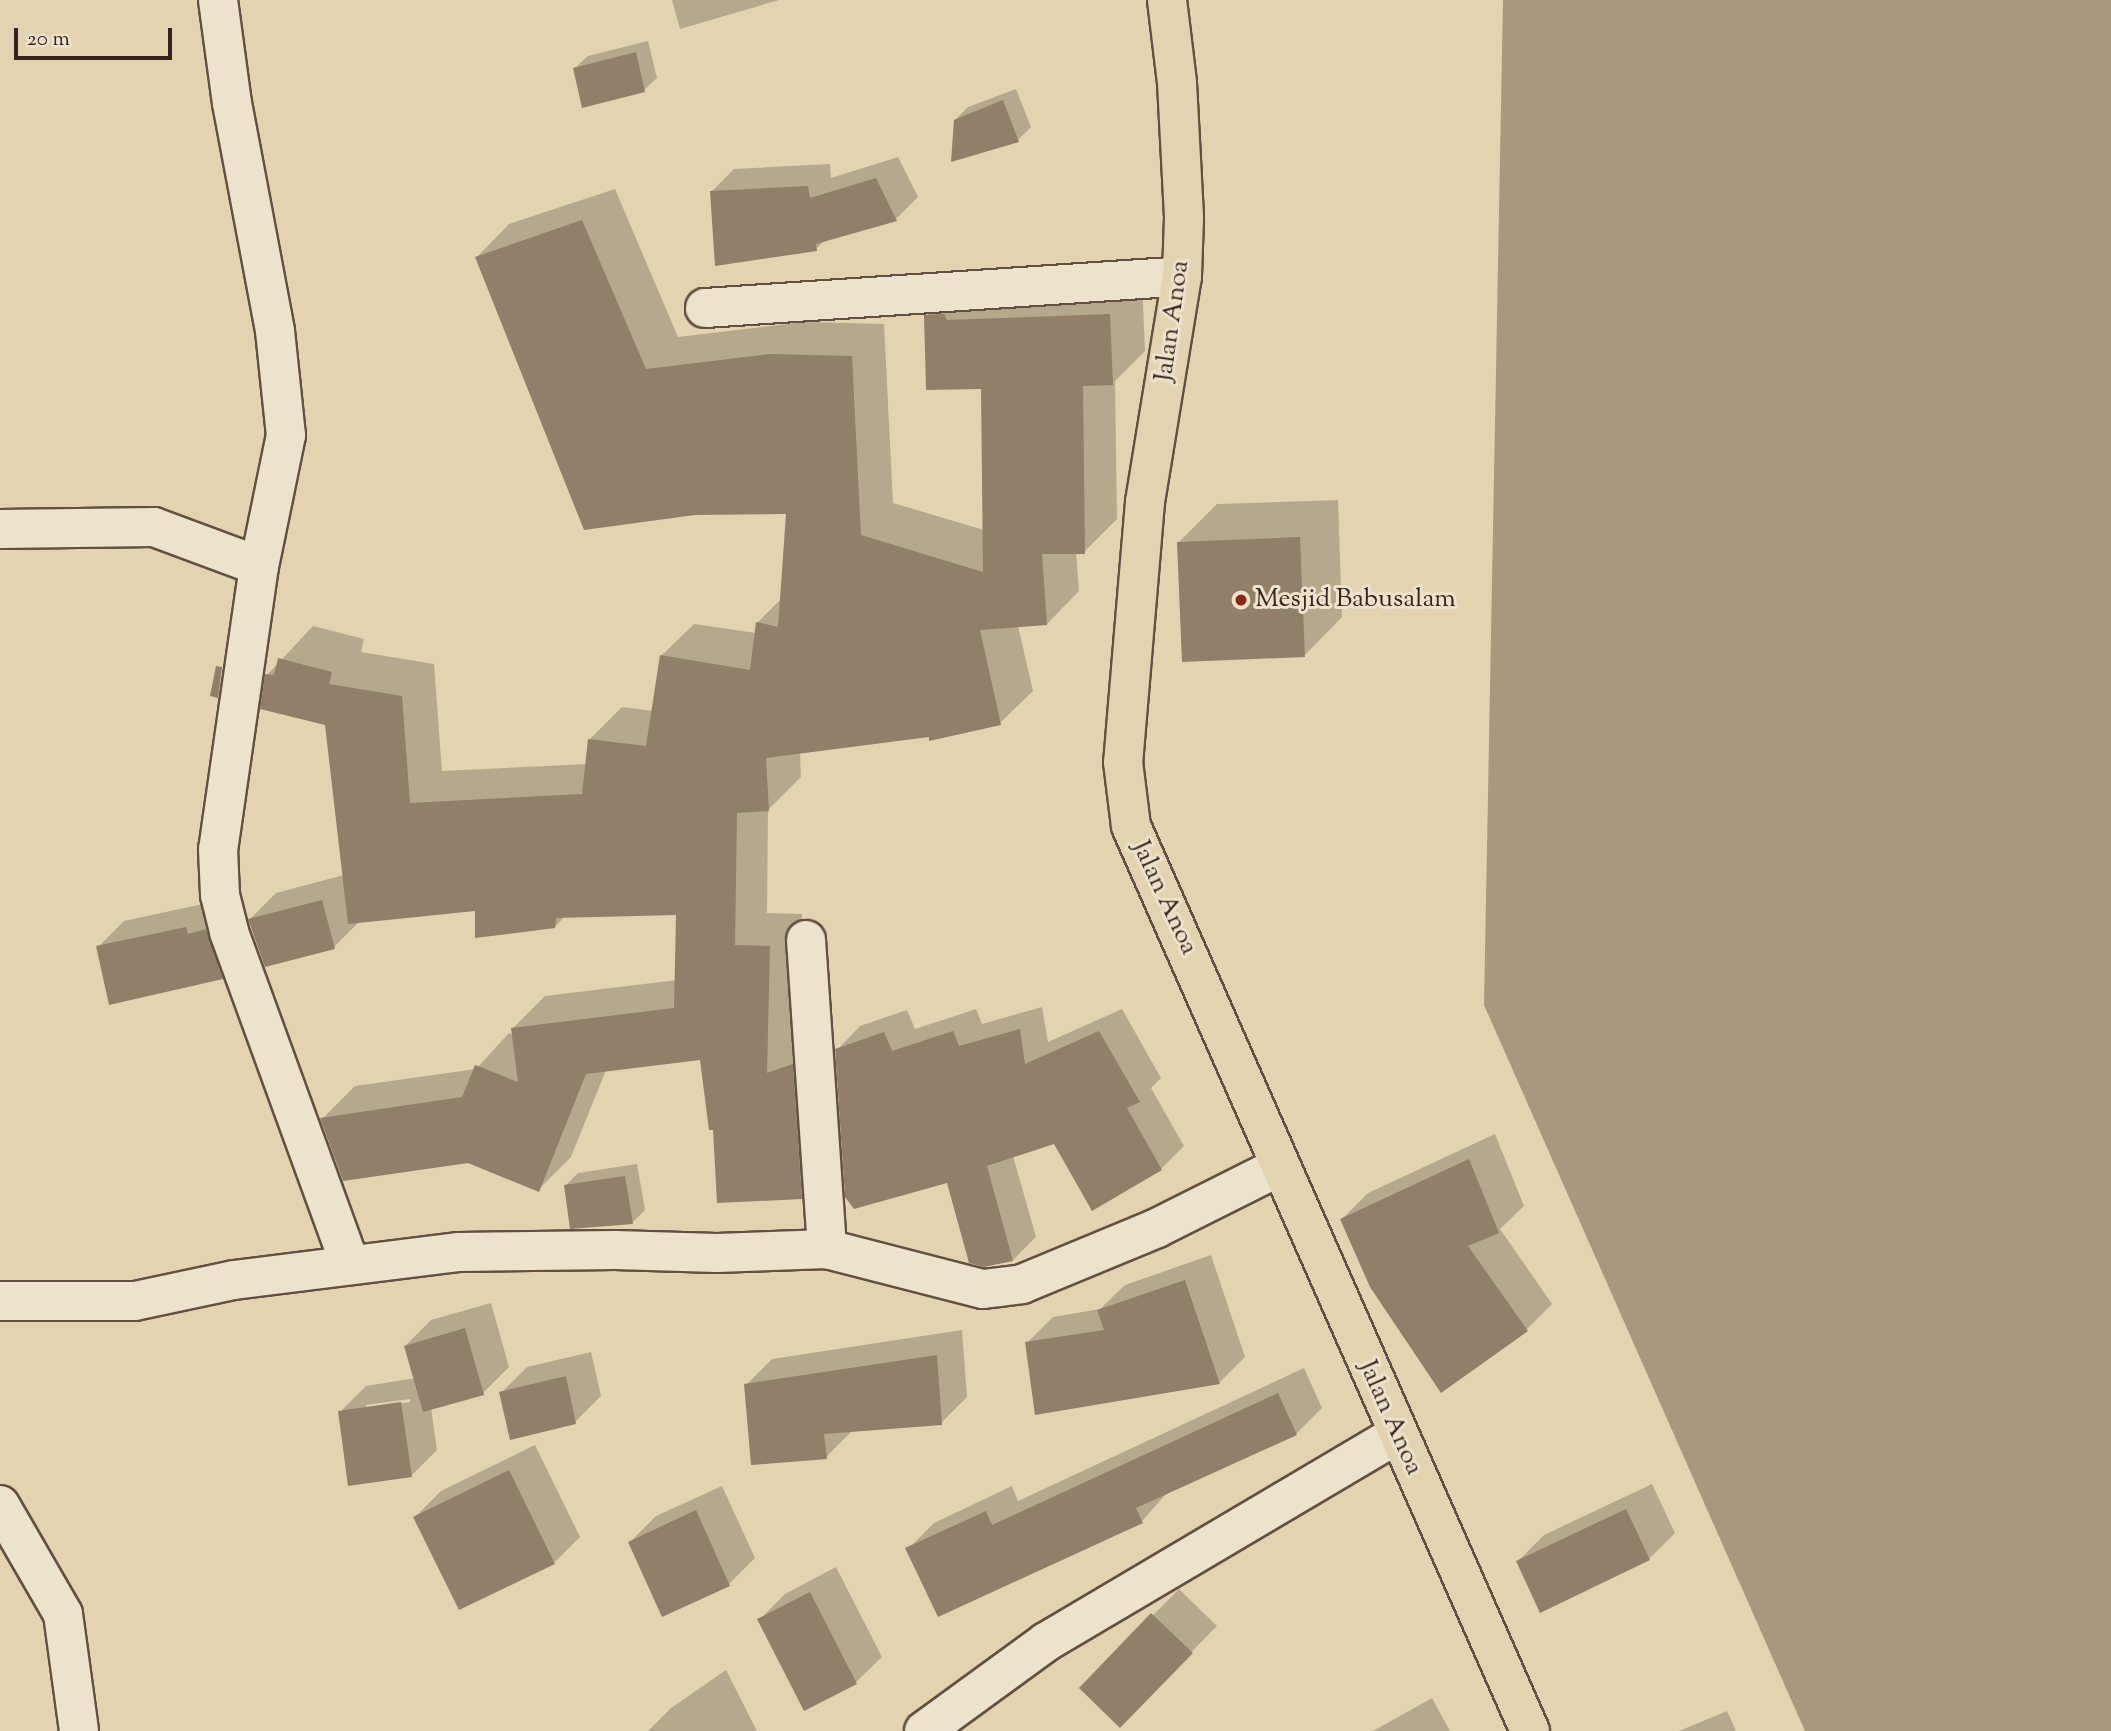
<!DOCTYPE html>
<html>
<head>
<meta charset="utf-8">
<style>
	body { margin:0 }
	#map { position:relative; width:2111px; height:1731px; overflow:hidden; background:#e4d3b0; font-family:"Sorts Mill Goudy",serif }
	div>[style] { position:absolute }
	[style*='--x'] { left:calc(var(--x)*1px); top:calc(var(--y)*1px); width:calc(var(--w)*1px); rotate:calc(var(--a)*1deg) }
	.water>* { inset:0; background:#a9987e }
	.shadow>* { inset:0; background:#0003 }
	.building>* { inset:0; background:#917f69 }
	.roads { filter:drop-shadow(2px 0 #625042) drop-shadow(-2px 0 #625042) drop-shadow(0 2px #625042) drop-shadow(0 -2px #625042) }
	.minor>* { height:38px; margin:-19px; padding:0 19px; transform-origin:19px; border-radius:19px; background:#ede2cc }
	.highway>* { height:38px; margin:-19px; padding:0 19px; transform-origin:19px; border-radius:19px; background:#e4d3b0 }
	.dots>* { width:19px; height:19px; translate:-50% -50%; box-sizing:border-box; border:4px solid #ede2cc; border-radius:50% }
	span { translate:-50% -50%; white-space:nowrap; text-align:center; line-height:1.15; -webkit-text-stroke:6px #ede2cc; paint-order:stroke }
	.street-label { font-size:26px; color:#37251d }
	.poi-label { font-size:26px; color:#37251d }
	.left { translate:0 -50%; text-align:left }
	.scale { position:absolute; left:14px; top:28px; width:158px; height:32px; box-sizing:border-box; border:4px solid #37251d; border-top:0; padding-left:9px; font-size:21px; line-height:24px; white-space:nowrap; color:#37251d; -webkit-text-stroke:5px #ede2cc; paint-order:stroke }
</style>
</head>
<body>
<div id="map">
	<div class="water">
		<i style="clip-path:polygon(1503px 0,2111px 0,2111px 1731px,1805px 1731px,1484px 1005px)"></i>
	</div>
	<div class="shadow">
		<i style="clip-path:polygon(672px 0,779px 0,680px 29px)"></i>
		<i style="clip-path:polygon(648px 41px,657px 78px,644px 90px,575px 68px,588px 56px)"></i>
		<i style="clip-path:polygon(1016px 89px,1031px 127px,1018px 140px,953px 159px,955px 120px,968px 107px)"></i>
		<i style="clip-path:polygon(898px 157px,918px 197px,896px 219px,826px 239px,816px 249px,711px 192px,734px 169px,830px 164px,831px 178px)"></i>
		<i style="clip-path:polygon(615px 189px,678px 337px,804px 322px,884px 324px,893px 503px,984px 530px,982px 387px,926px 316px,958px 283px,1142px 282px,1145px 351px,1115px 381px,1117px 519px,1084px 552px,1076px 552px,1079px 591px,1047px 624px,1018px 626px,1033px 691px,1000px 723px,800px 752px,801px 777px,768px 810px,767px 913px,802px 914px,799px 1042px,834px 1164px,801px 1197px,715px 1128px,702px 1059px,606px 1070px,571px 1157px,538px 1190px,468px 1161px,322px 1119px,355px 1086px,476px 1069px,509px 1033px,513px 1035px,512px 1029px,545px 996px,677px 980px,678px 913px,565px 916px,555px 927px,477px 909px,360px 921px,334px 947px,250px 919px,276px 893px,344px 875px,326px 724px,267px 675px,313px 626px,364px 639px,361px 652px,434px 664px,442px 771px,587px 764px,590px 739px,622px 707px,653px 711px,661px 656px,694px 624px,756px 633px,757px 623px,781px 599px,788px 512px,477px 257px,509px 224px)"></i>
		<i style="clip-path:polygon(1338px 500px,1342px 617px,1304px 656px,1179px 542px,1217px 504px)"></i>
		<i style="clip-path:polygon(212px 902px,248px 951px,222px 977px,98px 947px,124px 921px)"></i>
		<i style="clip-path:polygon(1042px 1007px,1048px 1042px,1122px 1009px,1161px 1078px,1151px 1088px,1184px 1146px,1161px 1169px,1054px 1142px,1013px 1156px,1036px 1237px,1013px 1260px,837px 1050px,860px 1026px,907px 1010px,915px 1029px,976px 1009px,982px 1024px)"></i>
		<i style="clip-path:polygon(1495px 1134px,1524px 1206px,1500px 1229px,1552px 1304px,1526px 1330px,1342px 1219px,1368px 1193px)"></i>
		<i style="clip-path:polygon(637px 1164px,645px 1210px,632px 1223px,565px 1186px,578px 1173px)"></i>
		<i style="clip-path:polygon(1211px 1255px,1245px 1357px,1219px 1383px,1027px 1343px,1053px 1317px,1100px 1309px,1125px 1285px)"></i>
		<i style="clip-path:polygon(evenodd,491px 1303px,509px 1367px,483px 1393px,431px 1408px,437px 1450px,411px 1476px,340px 1412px,366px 1386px,415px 1378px,405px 1346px,431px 1320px,491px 1303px,410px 1399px,410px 1402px,366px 1409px,366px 1405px,410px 1399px)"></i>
		<i style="clip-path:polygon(962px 1330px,967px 1397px,941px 1423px,852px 1431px,826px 1457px,746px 1385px,772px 1359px)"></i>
		<i style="clip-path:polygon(591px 1352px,601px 1396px,575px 1422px,501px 1393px,527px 1367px)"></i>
		<i style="clip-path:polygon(1304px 1368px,1322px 1408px,1296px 1434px,1167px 1493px,1142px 1521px,908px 1549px,934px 1523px,1012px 1486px,1018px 1501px)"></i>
		<i style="clip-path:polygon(535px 1445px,580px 1537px,554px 1563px,415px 1517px,441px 1491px)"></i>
		<i style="clip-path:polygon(1652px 1484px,1675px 1533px,1649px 1559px,1541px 1611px,1518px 1561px,1544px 1535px)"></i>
		<i style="clip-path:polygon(722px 1486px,755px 1558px,729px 1584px,663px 1615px,630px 1542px,656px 1516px)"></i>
		<i style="clip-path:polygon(836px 1567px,882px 1657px,856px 1682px,759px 1620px,785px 1594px)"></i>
		<i style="clip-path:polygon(1179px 1589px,1217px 1626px,1120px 1725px,1081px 1688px)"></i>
		<i style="clip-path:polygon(726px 1670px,757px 1731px,648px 1731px,671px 1708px)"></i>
		<i style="clip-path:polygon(1432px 1698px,1450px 1731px,1373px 1731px)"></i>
		<i style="clip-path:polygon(1727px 1711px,1736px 1731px,1679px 1731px)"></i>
	</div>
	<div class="building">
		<i style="clip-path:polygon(636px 52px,645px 92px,582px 108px,573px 68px)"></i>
		<i style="clip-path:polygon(1003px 100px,1019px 142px,951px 162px,954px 120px)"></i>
		<i style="clip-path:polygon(876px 178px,897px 221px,816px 244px,817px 251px,715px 266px,710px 191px,808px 186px,810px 198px)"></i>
		<i style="clip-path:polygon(582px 220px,646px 369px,770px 354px,852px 356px,861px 535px,983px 572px,981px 389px,926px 390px,924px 315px,944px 314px,947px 320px,1110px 314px,1113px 385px,1083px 386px,1085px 554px,1042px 554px,1047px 625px,980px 630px,1001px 725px,929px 741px,929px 737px,766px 758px,769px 811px,737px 813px,735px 945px,770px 946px,767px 1073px,793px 1064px,802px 1199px,717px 1203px,713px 1130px,709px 1130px,700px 1060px,586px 1074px,539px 1192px,468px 1163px,343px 1181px,320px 1118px,462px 1097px,475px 1065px,518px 1082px,511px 1028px,674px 1008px,676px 915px,556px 918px,555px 928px,475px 938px,475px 911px,348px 924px,325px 725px,260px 709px,265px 674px,274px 675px,278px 658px,332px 672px,329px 684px,402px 696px,410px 803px,582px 794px,588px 739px,646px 746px,660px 655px,750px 670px,756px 622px,778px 627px,786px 514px,695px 515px,584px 530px,475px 257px)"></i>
		<i style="clip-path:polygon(1300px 537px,1305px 657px,1182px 662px,1177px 542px)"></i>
		<i style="clip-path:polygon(216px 666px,222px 667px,218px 698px,210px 696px)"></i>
		<i style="clip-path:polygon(322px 900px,335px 949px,265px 967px,248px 919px)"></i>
		<i style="clip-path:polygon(186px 927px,188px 934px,206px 929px,223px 979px,109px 1005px,96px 946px)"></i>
		<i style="clip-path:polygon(1020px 1029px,1025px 1064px,1099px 1031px,1140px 1102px,1127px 1108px,1162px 1170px,1092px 1211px,1054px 1144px,987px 1166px,1013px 1261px,984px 1267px,969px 1263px,947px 1183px,854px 1209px,845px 1197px,835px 1049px,884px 1032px,892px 1051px,953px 1031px,959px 1046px)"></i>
		<i style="clip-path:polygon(1469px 1159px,1499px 1233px,1468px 1246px,1528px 1331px,1441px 1393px,1370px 1287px,1340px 1219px)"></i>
		<i style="clip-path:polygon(625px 1176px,633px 1224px,570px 1229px,564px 1185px)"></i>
		<i style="clip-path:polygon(1185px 1280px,1220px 1384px,1035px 1415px,1025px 1342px,1104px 1330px,1097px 1310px)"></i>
		<i style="clip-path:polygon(465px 1328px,484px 1395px,423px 1412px,404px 1346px)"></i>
		<i style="clip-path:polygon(937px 1355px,942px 1425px,824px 1434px,827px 1459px,751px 1465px,744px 1384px)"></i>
		<i style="clip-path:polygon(566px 1376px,576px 1424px,510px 1440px,499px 1392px)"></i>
		<i style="clip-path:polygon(1278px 1393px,1297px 1435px,1136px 1508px,1143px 1523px,938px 1617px,905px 1548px,986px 1511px,992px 1525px)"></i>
		<i style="clip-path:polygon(401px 1402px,412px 1477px,348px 1486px,338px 1411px)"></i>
		<i style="clip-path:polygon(509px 1470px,555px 1564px,459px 1610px,413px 1517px)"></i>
		<i style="clip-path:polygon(1626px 1509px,1650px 1560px,1540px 1613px,1516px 1561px)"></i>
		<i style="clip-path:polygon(696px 1510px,730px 1586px,662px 1617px,628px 1542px)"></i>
		<i style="clip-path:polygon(810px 1592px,857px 1684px,804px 1711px,757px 1619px)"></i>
		<i style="clip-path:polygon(1151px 1613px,1193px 1653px,1120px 1728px,1079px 1688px)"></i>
	</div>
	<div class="roads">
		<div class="minor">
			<i style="--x:218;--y:0;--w:104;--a:82.3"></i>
			<i style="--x:232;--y:103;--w:232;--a:79.3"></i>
			<i style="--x:275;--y:331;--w:105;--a:84"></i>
			<i style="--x:286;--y:435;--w:134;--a:101.6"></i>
			<i style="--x:259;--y:566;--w:286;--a:98.2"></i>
			<i style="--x:218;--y:849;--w:46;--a:87.5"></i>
			<i style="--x:220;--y:895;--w:38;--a:76"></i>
			<i style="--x:229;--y:932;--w:353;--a:70"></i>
			<i style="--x:705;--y:308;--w:478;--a:-3.8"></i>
			<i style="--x:0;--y:529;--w:154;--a:-0.7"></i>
			<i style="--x:154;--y:527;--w:112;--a:20.4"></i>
			<i style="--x:806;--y:940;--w:310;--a:86.1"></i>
			<i style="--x:0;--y:1301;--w:135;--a:0"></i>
			<i style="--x:135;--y:1301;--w:101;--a:-12"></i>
			<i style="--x:234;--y:1280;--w:227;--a:-7.1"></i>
			<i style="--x:459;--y:1252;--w:156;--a:-0.7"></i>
			<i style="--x:615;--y:1250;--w:102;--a:1.7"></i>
			<i style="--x:717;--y:1253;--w:110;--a:-2.1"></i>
			<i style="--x:827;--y:1249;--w:161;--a:14.4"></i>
			<i style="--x:983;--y:1289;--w:39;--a:-7"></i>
			<i style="--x:1022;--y:1284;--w:146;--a:-22.5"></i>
			<i style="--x:1157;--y:1228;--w:136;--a:-26.6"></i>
			<i style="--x:0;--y:1505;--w:126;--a:60"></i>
			<i style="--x:63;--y:1614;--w:118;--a:82.2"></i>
			<i style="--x:924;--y:1731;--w:151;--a:-36.1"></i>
			<i style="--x:1046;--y:1642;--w:409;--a:-30.6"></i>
		</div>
		<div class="highway">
			<i style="--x:1167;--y:0;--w:84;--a:83.1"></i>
			<i style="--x:1177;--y:83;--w:135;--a:87"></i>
			<i style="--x:1184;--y:218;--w:58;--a:92"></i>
			<i style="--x:1182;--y:276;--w:229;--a:99.3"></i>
			<i style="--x:1145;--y:502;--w:261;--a:94.8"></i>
			<i style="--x:1123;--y:762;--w:64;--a:82.9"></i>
			<i style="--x:1131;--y:826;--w:989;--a:66.21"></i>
		</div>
	</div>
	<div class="dots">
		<i style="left:1241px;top:600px;background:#8f2418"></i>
	</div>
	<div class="street-label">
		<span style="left:1173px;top:321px;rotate:-82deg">Jalan Anoa</span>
		<span style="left:1164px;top:898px;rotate:65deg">Jalan Anoa</span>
		<span style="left:1390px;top:1418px;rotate:66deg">Jalan Anoa</span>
	</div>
	<div class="poi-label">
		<span class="left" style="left:1255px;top:600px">Mesjid Babusalam</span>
	</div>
	<div class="scale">20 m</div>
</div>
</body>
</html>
